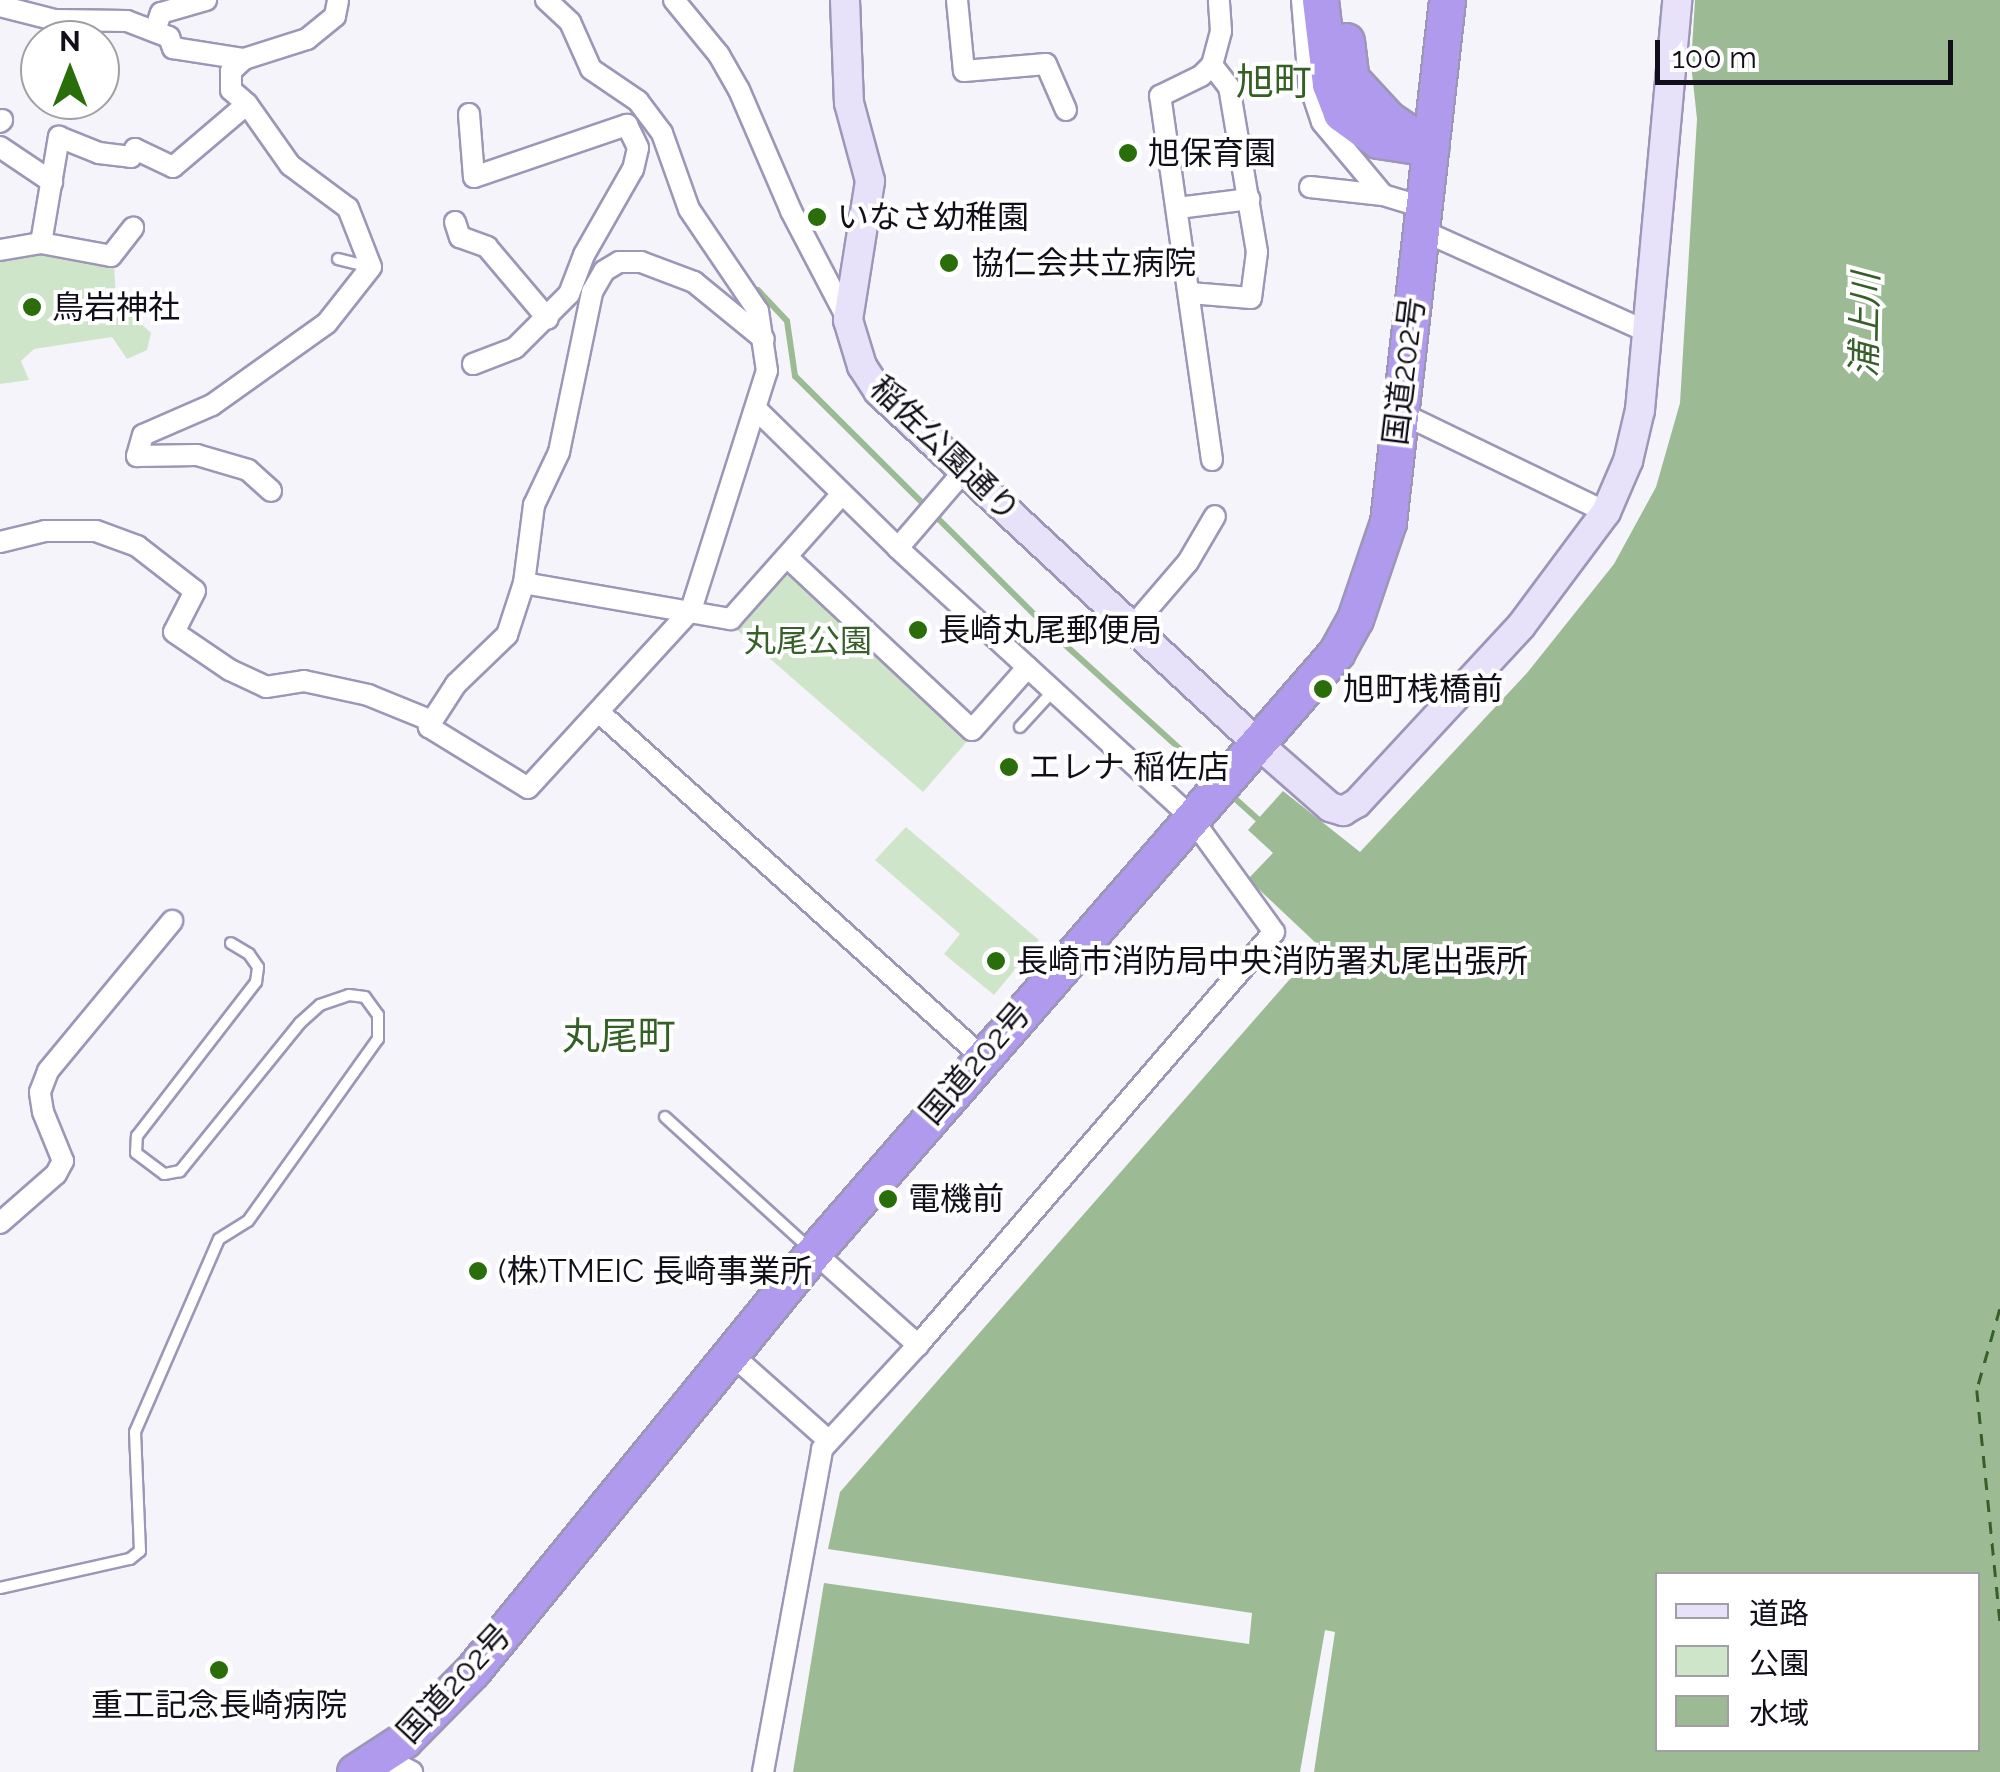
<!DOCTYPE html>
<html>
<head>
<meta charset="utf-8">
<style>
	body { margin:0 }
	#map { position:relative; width:2000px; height:1772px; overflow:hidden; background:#f5f4fb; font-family:Raleway,"Noto Sans JP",sans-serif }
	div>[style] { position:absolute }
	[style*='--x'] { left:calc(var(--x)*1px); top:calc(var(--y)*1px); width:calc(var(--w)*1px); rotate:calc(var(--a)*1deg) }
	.green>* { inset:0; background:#cfe5c9 }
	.water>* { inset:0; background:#9cbb94 }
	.stream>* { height:6px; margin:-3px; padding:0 3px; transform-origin:3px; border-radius:3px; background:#9cbb94 }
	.ferry>* { height:2.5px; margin-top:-1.25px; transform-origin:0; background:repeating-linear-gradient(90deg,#375f2a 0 12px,transparent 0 22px) }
	.roads { filter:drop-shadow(2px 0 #9d96b7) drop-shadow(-2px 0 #9d96b7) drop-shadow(0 2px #9d96b7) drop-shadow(0 -2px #9d96b7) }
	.lane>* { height:10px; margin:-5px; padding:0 5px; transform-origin:5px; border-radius:5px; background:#fff }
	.street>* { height:20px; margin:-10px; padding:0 10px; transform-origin:10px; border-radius:10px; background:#fff }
	.secondary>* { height:28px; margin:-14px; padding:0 14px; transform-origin:14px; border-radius:14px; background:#e7e1fa }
	.highway>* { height:35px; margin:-17.5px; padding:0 17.5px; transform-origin:17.5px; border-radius:17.5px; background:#af9aed }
	.dots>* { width:28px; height:28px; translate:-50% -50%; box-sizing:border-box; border:5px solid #fff; border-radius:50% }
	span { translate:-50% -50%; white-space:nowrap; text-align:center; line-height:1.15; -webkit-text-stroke:8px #fff; paint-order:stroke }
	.poi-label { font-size:32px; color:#120f1b }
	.left { translate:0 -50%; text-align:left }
	.street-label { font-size:32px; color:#120f1b }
	.park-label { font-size:32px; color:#37602b }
	.water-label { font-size:35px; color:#375f2a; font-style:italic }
	.quarter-label { font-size:38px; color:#346026 }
	.legend { position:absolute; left:1655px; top:1572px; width:325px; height:180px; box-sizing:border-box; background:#fff; border:2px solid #a09fa4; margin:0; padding:12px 18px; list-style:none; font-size:30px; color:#120f1b }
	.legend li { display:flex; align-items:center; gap:20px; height:50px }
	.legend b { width:50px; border:2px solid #a09fa4 }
	.north { position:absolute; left:20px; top:20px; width:100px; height:100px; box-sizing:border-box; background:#fff; border:2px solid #a09fa4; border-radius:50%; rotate:0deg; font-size:28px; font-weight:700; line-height:40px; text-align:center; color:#120f1b }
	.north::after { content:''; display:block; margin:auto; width:35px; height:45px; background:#296e0a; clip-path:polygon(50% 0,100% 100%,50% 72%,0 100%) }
	.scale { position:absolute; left:1655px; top:40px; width:298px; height:45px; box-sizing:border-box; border:5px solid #120f1b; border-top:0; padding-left:12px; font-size:30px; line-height:35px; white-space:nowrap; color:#120f1b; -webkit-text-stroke:8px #fff; paint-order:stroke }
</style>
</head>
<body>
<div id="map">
	<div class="green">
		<i style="clip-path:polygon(41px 252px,114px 264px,116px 300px,151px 333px,147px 350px,127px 359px,112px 337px,34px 349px,21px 361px,29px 380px,0 384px,0 259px)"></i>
		<i style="clip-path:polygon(790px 572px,970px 738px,923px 792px,736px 629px)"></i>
		<i style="clip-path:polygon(906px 827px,1039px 940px,994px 995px,944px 954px,960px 934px,875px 860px)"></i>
	</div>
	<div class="water">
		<i style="clip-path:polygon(evenodd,1695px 0,2000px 0,2000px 1772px,1314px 1772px,1335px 1632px,1325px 1630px,1300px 1772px,793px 1772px,824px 1583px,1249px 1644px,1252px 1613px,828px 1549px,840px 1492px,1319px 946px,1248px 879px,1273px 853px,1248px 830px,1283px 791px,1360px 852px,1527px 673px,1614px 564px,1656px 487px,1680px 403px,1697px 119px,1691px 64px,1695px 0,1658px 1574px,1978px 1574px,1978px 1750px,1658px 1750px,1658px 1574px)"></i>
	</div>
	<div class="stream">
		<i style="--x:758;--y:290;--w:42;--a:46.9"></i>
		<i style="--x:787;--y:321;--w:56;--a:81.7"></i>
		<i style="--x:795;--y:376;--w:377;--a:44.9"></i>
		<i style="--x:1062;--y:642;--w:204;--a:42.2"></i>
		<i style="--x:1230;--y:794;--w:38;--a:42"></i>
	</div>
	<div class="ferry">
		<i style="--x:2000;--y:1309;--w:84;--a:105.9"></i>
		<i style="--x:1977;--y:1390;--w:233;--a:84.3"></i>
	</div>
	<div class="roads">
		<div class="lane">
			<i style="--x:338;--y:259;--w:33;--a:14"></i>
			<i style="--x:1020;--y:727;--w:49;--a:-47.5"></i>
			<i style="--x:665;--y:1117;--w:195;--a:42.3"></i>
			<i style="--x:0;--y:1588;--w:133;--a:-12.6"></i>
			<i style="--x:130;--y:1559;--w:13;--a:-39"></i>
			<i style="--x:140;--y:1551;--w:119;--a:-92.4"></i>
			<i style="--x:135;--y:1432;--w:210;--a:-66.5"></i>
			<i style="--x:219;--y:1239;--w:34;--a:-32"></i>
			<i style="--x:248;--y:1221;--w:224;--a:-54.5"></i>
			<i style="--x:378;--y:1039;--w:24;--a:-90"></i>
			<i style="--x:378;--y:1015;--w:22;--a:-126"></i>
			<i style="--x:365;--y:997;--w:16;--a:-173"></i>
			<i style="--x:349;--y:995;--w:31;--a:161"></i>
			<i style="--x:320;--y:1005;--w:27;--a:138"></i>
			<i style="--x:300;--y:1023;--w:191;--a:129"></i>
			<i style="--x:180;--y:1171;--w:16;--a:169"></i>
			<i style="--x:164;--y:1174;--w:35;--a:-143"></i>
			<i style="--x:136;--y:1153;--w:17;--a:-87"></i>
			<i style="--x:137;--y:1136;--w:195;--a:-52.3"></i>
			<i style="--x:256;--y:982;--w:15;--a:-82"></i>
			<i style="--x:258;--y:967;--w:16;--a:-125"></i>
			<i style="--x:249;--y:954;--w:21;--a:-149"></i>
		</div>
		<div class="street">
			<i style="--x:674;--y:0;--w:71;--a:50.7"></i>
			<i style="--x:719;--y:55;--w:40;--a:60.3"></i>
			<i style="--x:739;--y:90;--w:132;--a:66.7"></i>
			<i style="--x:791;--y:211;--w:123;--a:62.4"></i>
			<i style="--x:957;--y:0;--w:71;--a:84.4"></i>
			<i style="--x:964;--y:71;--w:82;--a:-4.9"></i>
			<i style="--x:1046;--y:64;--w:50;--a:66.5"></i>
			<i style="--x:1302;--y:0;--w:83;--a:85.2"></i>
			<i style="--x:1309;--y:83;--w:41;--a:71.6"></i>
			<i style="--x:1322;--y:122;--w:95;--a:50.1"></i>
			<i style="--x:1383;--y:195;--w:42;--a:16.7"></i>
			<i style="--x:0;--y:6;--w:57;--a:14.3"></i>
			<i style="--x:55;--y:20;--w:72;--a:0.8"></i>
			<i style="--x:127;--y:21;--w:45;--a:20.9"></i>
			<i style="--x:169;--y:37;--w:12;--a:70"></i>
			<i style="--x:173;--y:48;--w:72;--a:8.8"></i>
			<i style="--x:244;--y:59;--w:66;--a:-17.6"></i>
			<i style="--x:307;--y:39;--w:36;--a:-39"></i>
			<i style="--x:335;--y:16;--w:16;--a:-79"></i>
			<i style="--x:155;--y:31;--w:19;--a:-72"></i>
			<i style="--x:161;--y:13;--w:47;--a:-16.1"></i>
			<i style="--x:244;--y:59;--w:18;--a:137"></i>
			<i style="--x:231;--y:71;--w:19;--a:90"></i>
			<i style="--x:231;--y:90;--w:21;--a:41"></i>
			<i style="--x:247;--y:104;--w:75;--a:54.8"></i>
			<i style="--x:290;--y:165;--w:72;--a:36.6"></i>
			<i style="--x:348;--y:208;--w:63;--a:68.7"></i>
			<i style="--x:371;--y:267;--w:71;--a:128.2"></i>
			<i style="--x:327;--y:323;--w:141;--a:144.5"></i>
			<i style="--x:212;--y:405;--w:75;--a:156.5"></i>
			<i style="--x:143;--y:435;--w:22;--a:106"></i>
			<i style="--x:137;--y:456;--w:60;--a:-1"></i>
			<i style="--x:197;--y:455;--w:53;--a:16.4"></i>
			<i style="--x:248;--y:470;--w:31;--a:42"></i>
			<i style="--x:469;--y:114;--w:63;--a:85.5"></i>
			<i style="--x:474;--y:177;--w:162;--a:-18.8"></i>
			<i style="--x:627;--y:125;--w:25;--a:64"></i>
			<i style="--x:638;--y:148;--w:22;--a:103"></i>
			<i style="--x:633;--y:169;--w:99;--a:119.7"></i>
			<i style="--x:584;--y:255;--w:42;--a:111"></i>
			<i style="--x:569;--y:294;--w:76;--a:135"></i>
			<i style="--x:515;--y:348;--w:45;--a:159.1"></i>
			<i style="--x:0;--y:122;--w:3;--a:-45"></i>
			<i style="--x:0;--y:147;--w:63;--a:33.9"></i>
			<i style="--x:1310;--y:187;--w:73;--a:6.3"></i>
			<i style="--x:1178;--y:208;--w:72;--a:-7.2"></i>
			<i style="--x:455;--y:222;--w:16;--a:72"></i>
			<i style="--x:460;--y:237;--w:29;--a:20"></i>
			<i style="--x:487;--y:247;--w:94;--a:49.7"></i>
			<i style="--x:1421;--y:230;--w:247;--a:24.2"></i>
			<i style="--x:41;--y:243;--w:108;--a:-80.4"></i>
			<i style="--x:59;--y:137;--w:43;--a:21.8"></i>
			<i style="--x:99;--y:153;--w:32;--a:7"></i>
			<i style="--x:131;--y:157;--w:9;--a:-63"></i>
			<i style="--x:135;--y:149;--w:42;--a:25.3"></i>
			<i style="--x:173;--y:167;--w:97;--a:-40.4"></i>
			<i style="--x:0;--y:250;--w:42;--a:-9.7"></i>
			<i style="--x:41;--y:243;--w:71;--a:10.5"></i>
			<i style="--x:111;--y:256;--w:36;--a:-52"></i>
			<i style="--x:1190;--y:293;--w:61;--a:4.7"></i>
			<i style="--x:1251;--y:298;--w:46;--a:-82.6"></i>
			<i style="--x:1257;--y:252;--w:167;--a:-99.6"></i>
			<i style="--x:1229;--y:87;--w:28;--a:-128"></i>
			<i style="--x:756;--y:409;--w:199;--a:44.4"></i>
			<i style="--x:1399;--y:412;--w:230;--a:25.8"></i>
			<i style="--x:1212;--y:460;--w:368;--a:-98.1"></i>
			<i style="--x:1160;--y:96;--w:46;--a:-26"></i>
			<i style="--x:1201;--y:76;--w:16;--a:-45"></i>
			<i style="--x:1212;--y:65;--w:35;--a:-75"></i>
			<i style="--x:1221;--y:31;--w:31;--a:-94"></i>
			<i style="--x:0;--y:542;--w:46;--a:-13.7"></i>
			<i style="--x:45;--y:531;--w:51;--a:0"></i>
			<i style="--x:96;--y:531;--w:44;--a:20.1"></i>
			<i style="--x:137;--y:546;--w:73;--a:37.8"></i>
			<i style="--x:195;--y:591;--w:46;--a:117.1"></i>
			<i style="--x:174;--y:632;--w:68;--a:34.2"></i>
			<i style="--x:230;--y:670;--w:40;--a:25"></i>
			<i style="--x:266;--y:687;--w:38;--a:-9"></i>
			<i style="--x:304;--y:681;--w:66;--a:12.3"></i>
			<i style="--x:368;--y:695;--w:69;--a:22.1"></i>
			<i style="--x:432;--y:721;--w:7;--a:117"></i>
			<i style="--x:429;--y:727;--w:116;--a:31.6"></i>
			<i style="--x:528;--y:788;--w:241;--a:-47.5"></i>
			<i style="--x:691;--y:610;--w:251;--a:-72.4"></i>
			<i style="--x:767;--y:371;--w:61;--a:-98.5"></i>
			<i style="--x:758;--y:311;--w:123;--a:-124.1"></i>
			<i style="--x:689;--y:209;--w:81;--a:-109.6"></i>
			<i style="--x:662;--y:133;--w:40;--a:-127"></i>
			<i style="--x:638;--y:101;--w:57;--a:-145.8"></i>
			<i style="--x:591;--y:69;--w:51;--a:-114.1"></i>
			<i style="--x:570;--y:22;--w:33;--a:-137"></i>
			<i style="--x:787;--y:557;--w:253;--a:43.1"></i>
			<i style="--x:972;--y:730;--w:84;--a:-48.4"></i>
			<i style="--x:524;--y:583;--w:210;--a:9.9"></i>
			<i style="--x:731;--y:619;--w:166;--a:-48.4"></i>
			<i style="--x:1133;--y:626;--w:84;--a:-49.3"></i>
			<i style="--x:1188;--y:562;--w:53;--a:-59.6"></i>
			<i style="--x:600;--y:713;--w:513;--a:42"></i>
			<i style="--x:432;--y:721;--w:44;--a:-57"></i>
			<i style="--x:456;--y:684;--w:71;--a:-43.9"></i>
			<i style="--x:507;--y:635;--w:55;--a:-71.9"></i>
			<i style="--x:524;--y:583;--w:79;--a:-82.7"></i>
			<i style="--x:534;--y:505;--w:59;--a:-64.7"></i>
			<i style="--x:559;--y:452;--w:163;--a:-78.3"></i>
			<i style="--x:592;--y:292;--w:24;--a:-60"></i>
			<i style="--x:604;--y:271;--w:17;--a:-31"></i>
			<i style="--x:619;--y:262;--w:22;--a:0"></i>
			<i style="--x:641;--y:262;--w:57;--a:20.7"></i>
			<i style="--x:694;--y:282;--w:90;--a:39.2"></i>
			<i style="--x:0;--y:1223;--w:74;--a:-41.2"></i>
			<i style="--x:56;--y:1174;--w:15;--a:-62"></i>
			<i style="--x:63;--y:1161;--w:53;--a:-112.2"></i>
			<i style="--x:43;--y:1112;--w:20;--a:-99"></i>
			<i style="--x:40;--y:1092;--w:22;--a:-69"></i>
			<i style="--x:48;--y:1071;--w:195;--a:-50.4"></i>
			<i style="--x:814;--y:1252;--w:140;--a:41.8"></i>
			<i style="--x:730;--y:1353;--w:131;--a:41.6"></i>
			<i style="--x:381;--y:1756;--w:35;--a:27"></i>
			<i style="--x:763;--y:1772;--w:328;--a:-79.6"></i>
			<i style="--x:822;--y:1449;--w:142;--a:-47.3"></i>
			<i style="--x:918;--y:1345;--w:545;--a:-49.24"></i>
			<i style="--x:1274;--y:932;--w:143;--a:-125.9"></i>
			<i style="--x:1190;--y:816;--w:396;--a:-137.5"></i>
			<i style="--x:898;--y:548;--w:101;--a:-49.4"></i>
		</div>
		<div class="secondary">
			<i style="--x:845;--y:0;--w:103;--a:87.8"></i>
			<i style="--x:849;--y:103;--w:81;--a:74.9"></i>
			<i style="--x:870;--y:181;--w:141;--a:99"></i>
			<i style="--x:848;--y:320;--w:48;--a:73.1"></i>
			<i style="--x:862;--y:366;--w:31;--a:57"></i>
			<i style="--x:879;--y:392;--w:517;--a:42.88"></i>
			<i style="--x:1258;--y:744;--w:96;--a:41.2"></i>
			<i style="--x:1330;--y:807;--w:14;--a:17"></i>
			<i style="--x:1343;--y:811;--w:16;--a:-30"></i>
			<i style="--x:1357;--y:803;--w:241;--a:-47.2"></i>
			<i style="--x:1521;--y:626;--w:142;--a:-53.3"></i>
			<i style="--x:1606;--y:512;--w:56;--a:-66.7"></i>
			<i style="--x:1628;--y:461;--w:52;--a:-76.8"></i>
			<i style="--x:1640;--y:410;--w:412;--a:-84.8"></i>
		</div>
		<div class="highway">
			<i style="--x:1320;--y:0;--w:85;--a:83.2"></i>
			<i style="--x:1330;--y:84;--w:31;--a:69"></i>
			<i style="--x:1341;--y:113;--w:46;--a:36.1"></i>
			<i style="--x:1378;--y:140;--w:53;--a:8.7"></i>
			<i style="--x:1346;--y:41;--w:38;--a:83"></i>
			<i style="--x:1351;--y:79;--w:54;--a:47.2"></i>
			<i style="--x:1388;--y:119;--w:40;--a:34"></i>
			<i style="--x:355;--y:1772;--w:59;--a:-33.1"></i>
			<i style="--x:404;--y:1740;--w:98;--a:-45.4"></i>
			<i style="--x:473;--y:1670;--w:539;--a:-50.79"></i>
			<i style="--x:814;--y:1252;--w:795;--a:-48.93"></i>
			<i style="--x:1336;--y:653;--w:39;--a:-61"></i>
			<i style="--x:1355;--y:619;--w:102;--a:-71.2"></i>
			<i style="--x:1388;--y:522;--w:525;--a:-83.55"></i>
		</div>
	</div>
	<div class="dots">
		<i style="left:1128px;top:153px;background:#296e0a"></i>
		<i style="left:817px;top:217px;background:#296e0a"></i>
		<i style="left:949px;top:263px;background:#296e0a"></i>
		<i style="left:32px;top:307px;background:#296e0a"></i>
		<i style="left:918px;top:630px;background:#296e0a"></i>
		<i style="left:1323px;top:689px;background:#296e0a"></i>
		<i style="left:1009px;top:767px;background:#296e0a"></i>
		<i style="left:996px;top:961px;background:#296e0a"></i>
		<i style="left:888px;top:1199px;background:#296e0a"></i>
		<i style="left:478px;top:1271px;background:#296e0a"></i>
		<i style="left:219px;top:1670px;background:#296e0a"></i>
	</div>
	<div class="poi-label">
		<span class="left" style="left:1148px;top:153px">旭保育園</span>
		<span class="left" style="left:837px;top:217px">いなさ幼稚園</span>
		<span class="left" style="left:972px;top:263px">協仁会共立病院</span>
		<span class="left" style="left:52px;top:307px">鳥岩神社</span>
		<span class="left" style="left:938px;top:630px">長崎丸尾郵便局</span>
		<span class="left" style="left:1343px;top:689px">旭町桟橋前</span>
		<span class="left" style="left:1029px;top:767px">エレナ 稲佐店</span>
		<span class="left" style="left:1016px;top:961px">長崎市消防局中央消防署丸尾出張所</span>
		<span class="left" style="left:908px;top:1199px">電機前</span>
		<span class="left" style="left:498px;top:1271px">(株)TMEIC 長崎事業所</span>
		<span style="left:219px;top:1705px">重工記念長崎病院</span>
	</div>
	<div class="street-label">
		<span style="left:1404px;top:371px;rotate:-83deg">国道202号</span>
		<span style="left:945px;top:449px;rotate:44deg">稲佐公園通り</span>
		<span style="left:975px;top:1063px;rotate:-49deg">国道202号</span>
		<span style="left:454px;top:1683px;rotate:-47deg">国道202号</span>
	</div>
	<div class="park-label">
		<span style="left:808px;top:641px">丸尾公園</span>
	</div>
	<div class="water-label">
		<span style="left:1865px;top:325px;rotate:-89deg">浦上川</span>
	</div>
	<div class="quarter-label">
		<span style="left:1274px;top:82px">旭町</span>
		<span style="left:619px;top:1036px">丸尾町</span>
	</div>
	<ul class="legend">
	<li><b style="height:12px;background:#e7e1fa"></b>道路</li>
	<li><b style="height:28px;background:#cfe5c9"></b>公園</li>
	<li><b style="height:28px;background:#9cbb94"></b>水域</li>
	</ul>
	<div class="north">N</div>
	<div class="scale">100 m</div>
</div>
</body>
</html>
